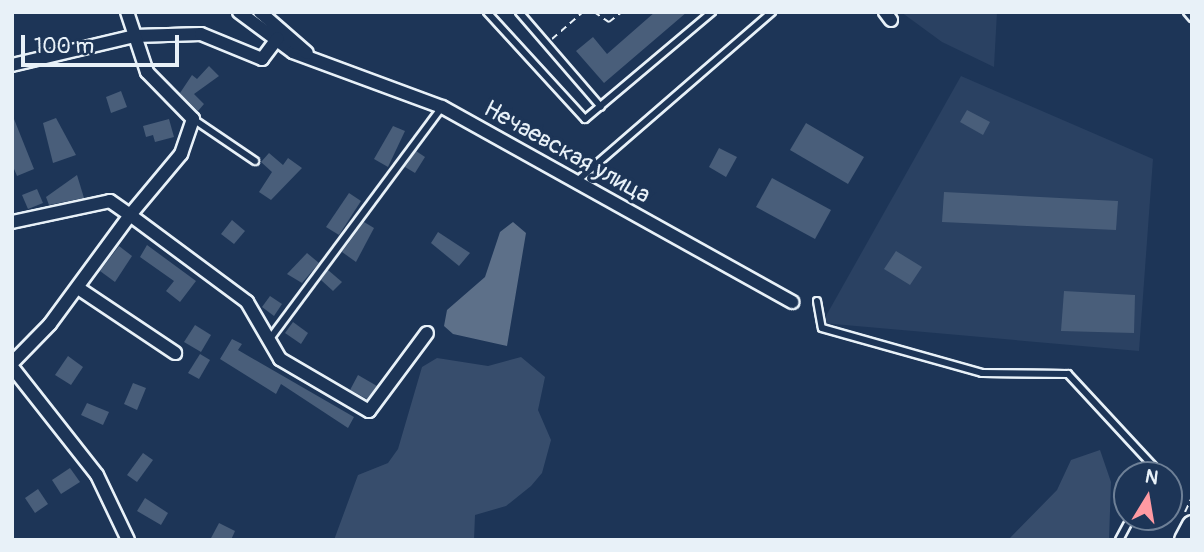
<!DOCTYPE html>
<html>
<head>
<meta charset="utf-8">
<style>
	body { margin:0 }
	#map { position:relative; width:1204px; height:552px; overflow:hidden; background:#1d3557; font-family:Pangolin,sans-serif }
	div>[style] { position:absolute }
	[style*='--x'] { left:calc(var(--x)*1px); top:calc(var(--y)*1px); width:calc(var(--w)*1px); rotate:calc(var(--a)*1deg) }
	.built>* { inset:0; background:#2a4162 }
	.green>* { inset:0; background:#374d6c }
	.water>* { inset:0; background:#5d7089 }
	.building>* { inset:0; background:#495e7a }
	.path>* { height:2px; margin-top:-1px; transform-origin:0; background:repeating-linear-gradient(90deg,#e8f1f8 0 7px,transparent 0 12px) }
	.roads { filter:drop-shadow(2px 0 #e8f1f8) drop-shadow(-2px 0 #e8f1f8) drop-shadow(0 2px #e8f1f8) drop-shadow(0 -2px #e8f1f8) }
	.service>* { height:6px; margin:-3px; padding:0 3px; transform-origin:3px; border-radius:3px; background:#1d3557 }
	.minor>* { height:12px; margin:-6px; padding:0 6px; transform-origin:6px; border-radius:6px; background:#1d3557 }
	.secondary>* { height:18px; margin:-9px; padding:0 9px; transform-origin:9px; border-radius:9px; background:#1d3557 }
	span { translate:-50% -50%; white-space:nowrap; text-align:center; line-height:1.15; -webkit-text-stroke:7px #1d3557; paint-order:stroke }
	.street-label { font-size:24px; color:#e8f1f8 }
	.frame { position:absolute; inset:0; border:14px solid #e8f1f8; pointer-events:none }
	.north { position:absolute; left:1113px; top:461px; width:70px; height:70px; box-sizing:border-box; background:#1d3557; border:2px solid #6e8097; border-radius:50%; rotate:11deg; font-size:19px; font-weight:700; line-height:28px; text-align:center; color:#e8f1f8 }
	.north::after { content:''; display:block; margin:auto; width:24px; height:32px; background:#ff9aa2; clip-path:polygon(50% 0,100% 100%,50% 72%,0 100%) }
	.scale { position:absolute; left:21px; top:35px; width:158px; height:32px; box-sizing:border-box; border:4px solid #e8f1f8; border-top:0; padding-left:9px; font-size:21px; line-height:24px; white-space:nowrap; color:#e8f1f8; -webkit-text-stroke:5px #1d3557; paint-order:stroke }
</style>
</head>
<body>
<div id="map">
	<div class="built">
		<i style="clip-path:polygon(901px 12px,997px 12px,994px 67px,942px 42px)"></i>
		<i style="clip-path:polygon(961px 76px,1153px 159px,1139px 351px,822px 323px)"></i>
	</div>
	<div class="green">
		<i style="clip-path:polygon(521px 357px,545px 377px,538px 410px,551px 440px,542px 473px,531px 486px,506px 506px,475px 515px,474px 540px,334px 540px,358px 475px,388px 463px,398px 449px,422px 367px,437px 358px,488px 366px)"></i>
		<i style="clip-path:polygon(1100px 450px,1111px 482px,1109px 540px,1008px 540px,1057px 490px,1071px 460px)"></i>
	</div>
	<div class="water">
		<i style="clip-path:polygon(513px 222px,526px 233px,507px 346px,453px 334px,444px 326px,447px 310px,485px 277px,500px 232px)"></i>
	</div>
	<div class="building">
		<i style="clip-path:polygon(655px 12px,687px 12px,604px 83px,576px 51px,593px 37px,607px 54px)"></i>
		<i style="clip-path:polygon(209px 66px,219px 76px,194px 94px,204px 104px,198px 111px,180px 93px,192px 75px,197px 79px)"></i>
		<i style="clip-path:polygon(121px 91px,127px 107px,111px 113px,106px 97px)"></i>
		<i style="clip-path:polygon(967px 110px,990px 122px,983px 135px,960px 122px)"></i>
		<i style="clip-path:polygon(12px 114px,34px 169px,17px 176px,12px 164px)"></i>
		<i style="clip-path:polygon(56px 118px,76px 155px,53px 163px,43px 123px)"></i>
		<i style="clip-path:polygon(169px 119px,174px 137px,155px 142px,153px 135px,146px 137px,143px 126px)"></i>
		<i style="clip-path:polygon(806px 123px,864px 157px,848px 184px,790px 150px)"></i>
		<i style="clip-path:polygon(393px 126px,405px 131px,388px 167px,374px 159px)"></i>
		<i style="clip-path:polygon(719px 148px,737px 157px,726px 177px,709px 167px)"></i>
		<i style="clip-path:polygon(416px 151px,425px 157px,415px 173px,405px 167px)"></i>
		<i style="clip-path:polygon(269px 153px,283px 165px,288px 158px,302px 168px,271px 200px,259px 192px,272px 172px,261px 162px)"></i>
		<i style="clip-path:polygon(77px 175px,84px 198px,49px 205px,46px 197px)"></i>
		<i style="clip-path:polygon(772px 178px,831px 210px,815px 239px,756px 207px)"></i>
		<i style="clip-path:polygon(37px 189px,43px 203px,28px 209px,22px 195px)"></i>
		<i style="clip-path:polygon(944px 192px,1118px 201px,1116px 230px,942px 222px)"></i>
		<i style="clip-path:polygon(349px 193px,361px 201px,339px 235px,326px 227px)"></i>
		<i style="clip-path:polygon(232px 220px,245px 231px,234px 244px,221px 234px)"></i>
		<i style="clip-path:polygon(364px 222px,374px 228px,356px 262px,342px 252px)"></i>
		<i style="clip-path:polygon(438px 232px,470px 253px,459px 266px,431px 243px)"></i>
		<i style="clip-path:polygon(147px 245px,196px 281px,180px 302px,166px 291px,174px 281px,140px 257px)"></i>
		<i style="clip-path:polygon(119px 246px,132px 256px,115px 282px,100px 271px)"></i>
		<i style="clip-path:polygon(896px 251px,922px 267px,910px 285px,884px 269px)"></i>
		<i style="clip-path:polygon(307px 253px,319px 263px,302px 283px,287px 274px)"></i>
		<i style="clip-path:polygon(328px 270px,342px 282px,333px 291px,321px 280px)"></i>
		<i style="clip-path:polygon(1064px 291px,1135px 295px,1134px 333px,1061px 331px)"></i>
		<i style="clip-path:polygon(270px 296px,282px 304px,274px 316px,262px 307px)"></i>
		<i style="clip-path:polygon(293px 322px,308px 333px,301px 344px,285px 333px)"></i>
		<i style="clip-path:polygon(195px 325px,211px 335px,201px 352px,184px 342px)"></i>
		<i style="clip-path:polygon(232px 339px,242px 344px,238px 350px,354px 417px,348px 428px,281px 384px,276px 394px,220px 359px)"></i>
		<i style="clip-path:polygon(200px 354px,210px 360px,199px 379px,188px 373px)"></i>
		<i style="clip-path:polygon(68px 356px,83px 367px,71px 385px,55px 375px)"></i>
		<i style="clip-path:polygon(358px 375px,377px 386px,367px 399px,350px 390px)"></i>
		<i style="clip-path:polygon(133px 383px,146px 388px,137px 410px,124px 404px)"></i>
		<i style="clip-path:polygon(87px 403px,109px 412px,103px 425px,81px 415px)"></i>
		<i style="clip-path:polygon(143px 453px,153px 460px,137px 482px,127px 475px)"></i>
		<i style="clip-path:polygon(70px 468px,80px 482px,61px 494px,52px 480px)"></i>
		<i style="clip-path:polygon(38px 489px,48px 504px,35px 513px,25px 498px)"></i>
		<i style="clip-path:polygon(145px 498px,168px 513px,161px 525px,137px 511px)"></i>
		<i style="clip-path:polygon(219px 523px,235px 531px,231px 540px,210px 540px)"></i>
	</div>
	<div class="path">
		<i style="--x:594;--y:12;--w:18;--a:34"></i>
		<i style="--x:609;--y:22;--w:16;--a:-38"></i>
		<i style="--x:552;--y:39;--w:41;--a:-41.1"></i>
		<i style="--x:1185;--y:512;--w:17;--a:-65"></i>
	</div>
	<div class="roads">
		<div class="service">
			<i style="--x:487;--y:12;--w:145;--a:47.5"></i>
			<i style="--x:585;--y:119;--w:166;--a:-40.1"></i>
			<i style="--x:519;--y:12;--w:125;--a:49.2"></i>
			<i style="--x:1187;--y:12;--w:8;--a:50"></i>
			<i style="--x:193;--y:119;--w:75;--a:34.1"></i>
			<i style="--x:577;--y:181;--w:258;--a:-40.9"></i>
			<i style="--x:817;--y:301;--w:27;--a:80"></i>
			<i style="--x:822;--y:328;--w:166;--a:15.7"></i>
			<i style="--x:982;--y:373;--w:86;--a:0.7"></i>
			<i style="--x:1068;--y:374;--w:131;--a:47.2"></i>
			<i style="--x:1157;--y:470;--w:6;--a:121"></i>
			<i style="--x:269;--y:340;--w:290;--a:-53.4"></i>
			<i style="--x:1119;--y:540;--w:26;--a:-62"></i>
		</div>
		<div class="minor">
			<i style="--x:239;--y:12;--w:67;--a:36.5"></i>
			<i style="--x:293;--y:52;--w:159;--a:20.3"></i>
			<i style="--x:442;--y:107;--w:401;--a:29.1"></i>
			<i style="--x:260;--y:12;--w:62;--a:41.1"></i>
			<i style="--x:885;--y:12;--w:10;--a:53"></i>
			<i style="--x:12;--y:65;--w:126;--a:-13.3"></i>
			<i style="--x:135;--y:36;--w:66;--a:-1.7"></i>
			<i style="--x:201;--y:34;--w:66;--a:22.3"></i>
			<i style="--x:262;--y:59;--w:26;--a:-53"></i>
			<i style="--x:12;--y:222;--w:100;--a:-12.1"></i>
			<i style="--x:110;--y:201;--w:24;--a:35"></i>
			<i style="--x:130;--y:215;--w:80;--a:-50.1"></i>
			<i style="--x:181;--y:154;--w:37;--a:-71"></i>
			<i style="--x:193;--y:119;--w:66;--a:-134.4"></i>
			<i style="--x:147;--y:72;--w:63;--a:-108.4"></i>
			<i style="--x:78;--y:288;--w:117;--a:33.8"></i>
			<i style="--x:12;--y:363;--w:54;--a:-45.7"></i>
			<i style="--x:50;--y:324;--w:135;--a:-53.7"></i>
			<i style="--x:130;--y:215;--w:146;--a:36.6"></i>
			<i style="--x:247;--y:302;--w:66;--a:59.9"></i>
			<i style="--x:280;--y:359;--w:103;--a:30.3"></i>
			<i style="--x:369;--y:411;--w:97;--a:-53.4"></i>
			<i style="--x:12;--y:367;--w:137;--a:51.8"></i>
			<i style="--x:97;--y:475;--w:72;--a:64.5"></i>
		</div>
		<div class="secondary">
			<i style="--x:1184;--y:540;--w:17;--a:-62"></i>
		</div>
	</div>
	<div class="street-label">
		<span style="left:567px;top:152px;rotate:29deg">Нечаевская улица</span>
	</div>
	<div class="frame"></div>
	<div class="north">N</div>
	<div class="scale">100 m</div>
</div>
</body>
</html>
